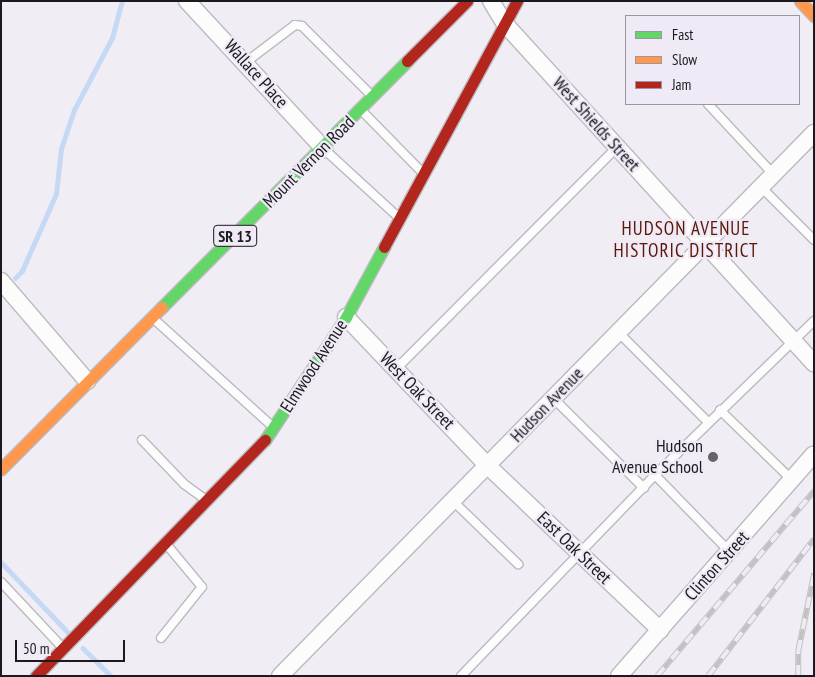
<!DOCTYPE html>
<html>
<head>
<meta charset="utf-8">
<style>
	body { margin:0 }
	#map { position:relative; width:815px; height:677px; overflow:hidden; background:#f0edf4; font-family:"PT Sans Narrow",sans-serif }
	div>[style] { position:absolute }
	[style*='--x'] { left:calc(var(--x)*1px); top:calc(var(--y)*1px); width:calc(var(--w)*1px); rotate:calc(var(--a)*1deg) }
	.stream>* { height:4.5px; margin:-2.25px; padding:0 2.25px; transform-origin:2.25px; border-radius:2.25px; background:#c5d9f4 }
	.roads { filter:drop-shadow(1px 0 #bcbabf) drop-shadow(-1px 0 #bcbabf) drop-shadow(0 1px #bcbabf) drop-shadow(0 -1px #bcbabf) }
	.lane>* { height:8px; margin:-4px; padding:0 4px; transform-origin:4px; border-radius:4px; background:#fdfcfd }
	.street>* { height:16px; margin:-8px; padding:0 8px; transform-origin:8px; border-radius:8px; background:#fdfcfd }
	.fast>* { height:11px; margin:-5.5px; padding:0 5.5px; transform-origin:5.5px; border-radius:5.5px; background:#63d668 }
	.slow>* { height:11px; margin:-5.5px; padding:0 5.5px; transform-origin:5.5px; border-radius:5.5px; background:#ff974d }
	.jam>* { height:11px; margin:-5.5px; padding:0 5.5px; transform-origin:5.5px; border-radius:5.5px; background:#b3261e }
	.rail>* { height:5.5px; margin-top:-2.75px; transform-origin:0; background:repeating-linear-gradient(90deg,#f0eaf7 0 11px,#c2c2c3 0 22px); box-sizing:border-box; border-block:1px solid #c2c2c3 }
	.dots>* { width:14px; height:14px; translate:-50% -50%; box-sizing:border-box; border:2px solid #f0eaf7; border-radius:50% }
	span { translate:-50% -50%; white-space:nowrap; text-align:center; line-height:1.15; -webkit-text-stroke:4.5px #f0eaf7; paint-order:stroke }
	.shield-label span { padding:1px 4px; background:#f0eaf7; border:1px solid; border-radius:4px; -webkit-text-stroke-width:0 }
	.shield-label { font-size:16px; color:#1c1a1e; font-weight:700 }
	.street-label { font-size:18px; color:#1c1a1e }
	.poi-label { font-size:18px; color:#1c1a1e }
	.right { translate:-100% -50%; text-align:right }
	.neighbourhood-label { font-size:19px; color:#5a1806; letter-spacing:1px }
	.frame { position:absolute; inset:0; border:2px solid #1c1a1e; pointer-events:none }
	.legend { position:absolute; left:625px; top:15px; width:175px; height:90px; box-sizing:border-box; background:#f0eaf7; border:1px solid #9b97a0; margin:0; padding:6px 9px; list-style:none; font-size:15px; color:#1c1a1e }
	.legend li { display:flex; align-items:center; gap:10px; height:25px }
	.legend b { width:25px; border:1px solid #9b97a0 }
	.scale { position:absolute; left:15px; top:640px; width:110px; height:22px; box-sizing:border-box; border:2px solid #1c1a1e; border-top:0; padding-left:6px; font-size:15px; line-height:18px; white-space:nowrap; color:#1c1a1e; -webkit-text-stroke:4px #f0eaf7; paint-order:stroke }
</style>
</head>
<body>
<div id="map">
	<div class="stream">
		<i style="--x:15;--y:278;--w:10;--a:-45"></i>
		<i style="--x:22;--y:271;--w:84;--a:-66.2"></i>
		<i style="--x:56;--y:194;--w:45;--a:-83.7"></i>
		<i style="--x:61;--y:149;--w:41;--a:-71.6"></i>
		<i style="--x:74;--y:110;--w:81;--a:-62.2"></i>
		<i style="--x:112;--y:38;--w:38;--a:-75"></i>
		<i style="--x:1;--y:562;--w:97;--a:46.3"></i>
		<i style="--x:83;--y:648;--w:40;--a:45"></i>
	</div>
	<div class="roads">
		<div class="lane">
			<i style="--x:246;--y:62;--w:61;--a:-37.1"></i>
			<i style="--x:295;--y:25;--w:7;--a:8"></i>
			<i style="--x:302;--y:26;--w:95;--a:45"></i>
			<i style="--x:708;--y:104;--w:96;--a:47.1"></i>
			<i style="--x:363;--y:112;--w:83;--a:45.5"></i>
			<i style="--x:325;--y:150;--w:99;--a:42.5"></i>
			<i style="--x:761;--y:187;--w:75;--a:45"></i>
			<i style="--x:155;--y:320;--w:158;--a:42.2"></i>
			<i style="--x:618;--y:332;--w:127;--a:45"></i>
			<i style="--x:396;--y:369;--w:312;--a:-45.1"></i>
			<i style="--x:553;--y:398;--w:128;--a:44.7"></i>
			<i style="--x:720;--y:410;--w:100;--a:44.2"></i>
			<i style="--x:142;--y:440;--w:61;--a:46.3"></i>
			<i style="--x:184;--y:484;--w:26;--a:36"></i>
			<i style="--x:655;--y:475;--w:107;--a:45.8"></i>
			<i style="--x:453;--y:501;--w:91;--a:44.1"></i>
			<i style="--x:1;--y:582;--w:88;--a:46.8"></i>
			<i style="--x:161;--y:638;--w:65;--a:-51.2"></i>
			<i style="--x:202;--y:587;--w:55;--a:-129.8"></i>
			<i style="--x:461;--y:676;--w:279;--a:-46"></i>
			<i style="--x:655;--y:475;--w:221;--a:-44.1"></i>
		</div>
		<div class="street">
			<i style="--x:187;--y:1;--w:202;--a:47.2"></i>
			<i style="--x:491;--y:1;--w:27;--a:59"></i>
			<i style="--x:505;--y:24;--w:459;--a:47.7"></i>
			<i style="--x:1;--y:281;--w:132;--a:49.3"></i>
			<i style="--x:346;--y:317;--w:206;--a:46.4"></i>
			<i style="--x:488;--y:466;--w:238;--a:43.6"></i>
			<i style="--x:280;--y:676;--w:762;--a:-45.48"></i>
			<i style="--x:619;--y:676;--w:295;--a:-48.7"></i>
		</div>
		<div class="fast">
			<i style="--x:162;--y:307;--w:347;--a:-45.1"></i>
			<i style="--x:265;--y:440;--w:147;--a:-56.6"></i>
			<i style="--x:346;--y:317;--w:80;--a:-61.5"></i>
		</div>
		<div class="slow">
			<i style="--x:800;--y:1;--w:21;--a:47"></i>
			<i style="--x:1;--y:469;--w:228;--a:-45.2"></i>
		</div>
		<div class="jam">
			<i style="--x:407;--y:61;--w:85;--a:-45"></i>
			<i style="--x:384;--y:247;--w:280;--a:-61.6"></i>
			<i style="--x:36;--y:676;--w:329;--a:-45.9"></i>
		</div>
	</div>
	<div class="rail">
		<i style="--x:657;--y:676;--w:243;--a:-49.7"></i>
		<i style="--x:708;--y:676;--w:173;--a:-52.3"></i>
		<i style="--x:798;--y:676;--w:25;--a:-90"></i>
		<i style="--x:798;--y:651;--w:79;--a:-78.3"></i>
	</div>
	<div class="dots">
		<i style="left:713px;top:457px;background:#666469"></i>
	</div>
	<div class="shield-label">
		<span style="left:235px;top:236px">SR 13</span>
	</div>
	<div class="street-label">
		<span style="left:256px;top:74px;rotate:48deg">Wallace Place</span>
		<span style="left:596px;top:124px;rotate:48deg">West Shields Street</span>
		<span style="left:309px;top:162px;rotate:-45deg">Mount Vernon Road</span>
		<span style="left:314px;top:366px;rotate:-57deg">Elmwood Avenue</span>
		<span style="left:417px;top:391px;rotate:46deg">West Oak Street</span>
		<span style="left:547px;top:405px;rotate:-46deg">Hudson Avenue</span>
		<span style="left:574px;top:548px;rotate:44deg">East Oak Street</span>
		<span style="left:717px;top:566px;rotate:-48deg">Clinton Street</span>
	</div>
	<div class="poi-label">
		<span class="right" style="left:703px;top:457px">Hudson<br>Avenue School</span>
	</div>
	<div class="neighbourhood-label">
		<span style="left:686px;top:240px">HUDSON AVENUE<br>HISTORIC DISTRICT</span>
	</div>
	<div class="frame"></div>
	<ul class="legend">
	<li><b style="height:6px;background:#63d668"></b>Fast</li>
	<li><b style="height:6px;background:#ff974d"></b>Slow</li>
	<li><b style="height:6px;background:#b3261e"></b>Jam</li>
	</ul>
	<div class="scale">50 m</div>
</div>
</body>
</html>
